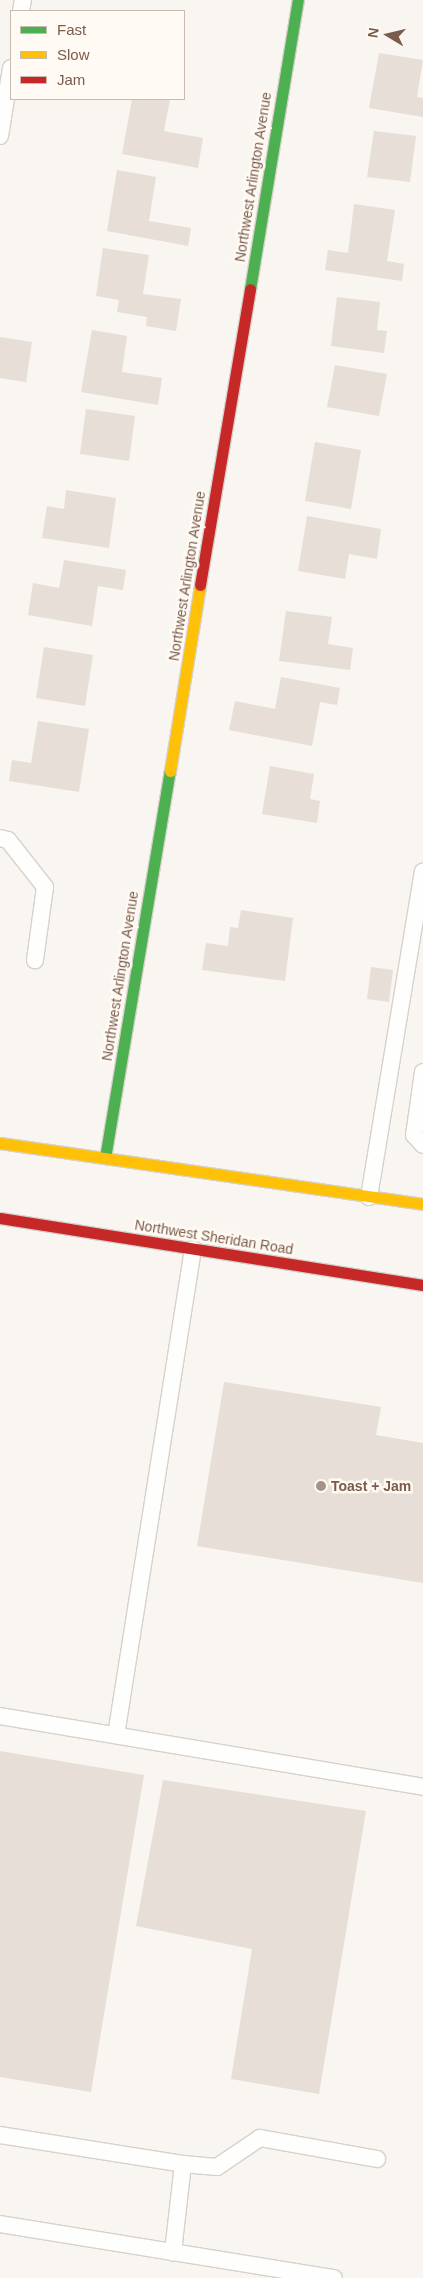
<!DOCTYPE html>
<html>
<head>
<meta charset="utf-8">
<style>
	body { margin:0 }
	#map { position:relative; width:423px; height:2278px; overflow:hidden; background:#f9f5f0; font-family:Helvetica,sans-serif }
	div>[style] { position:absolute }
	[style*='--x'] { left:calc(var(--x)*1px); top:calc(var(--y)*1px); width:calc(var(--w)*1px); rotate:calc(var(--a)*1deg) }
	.building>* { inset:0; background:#e6ded7 }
	.roads { filter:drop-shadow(1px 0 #d7d1cb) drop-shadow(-1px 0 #d7d1cb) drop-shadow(0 1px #d7d1cb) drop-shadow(0 -1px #d7d1cb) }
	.lane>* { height:16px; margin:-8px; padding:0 8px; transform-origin:8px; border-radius:8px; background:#fefefd }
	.fast>* { height:11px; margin:-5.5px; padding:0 5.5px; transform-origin:5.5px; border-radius:5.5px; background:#4caf50 }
	.slow>* { height:11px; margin:-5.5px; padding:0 5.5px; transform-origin:5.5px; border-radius:5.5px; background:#ffc107 }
	.jam>* { height:11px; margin:-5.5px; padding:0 5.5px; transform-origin:5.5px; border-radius:5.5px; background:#c62828 }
	.dots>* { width:14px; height:14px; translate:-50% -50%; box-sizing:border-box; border:2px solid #fffaf3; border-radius:50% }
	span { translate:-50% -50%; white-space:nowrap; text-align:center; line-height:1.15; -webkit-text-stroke:5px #fffaf3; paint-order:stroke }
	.street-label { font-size:14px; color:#7a5c4d }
	.poi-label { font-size:14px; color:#7a5c4d; font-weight:700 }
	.left { translate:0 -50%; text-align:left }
	.legend { position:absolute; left:10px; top:10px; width:175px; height:90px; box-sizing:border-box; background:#fffaf3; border:1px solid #cabbb1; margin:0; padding:6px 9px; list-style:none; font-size:15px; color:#7a5c4d }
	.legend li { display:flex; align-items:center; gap:10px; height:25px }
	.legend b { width:25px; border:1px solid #cabbb1 }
	.north { position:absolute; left:363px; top:10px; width:50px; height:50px; -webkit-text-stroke:4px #fffaf3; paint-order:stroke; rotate:279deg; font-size:14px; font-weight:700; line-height:20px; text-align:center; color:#7a5c4d }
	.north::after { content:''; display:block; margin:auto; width:18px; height:22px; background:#7a5c4d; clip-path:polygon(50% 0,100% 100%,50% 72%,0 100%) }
</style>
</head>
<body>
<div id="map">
	<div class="building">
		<i style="clip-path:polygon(379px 53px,423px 60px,417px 97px,423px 98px,423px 117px,369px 108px)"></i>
		<i style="clip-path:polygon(132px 99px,170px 100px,164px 131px,203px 138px,198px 168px,122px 154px)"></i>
		<i style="clip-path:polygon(374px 131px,416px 136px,410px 182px,367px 177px)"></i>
		<i style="clip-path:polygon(117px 170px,156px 177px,149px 221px,191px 228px,188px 246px,107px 231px)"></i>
		<i style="clip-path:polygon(354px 204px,395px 210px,387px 261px,404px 264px,402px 281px,325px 270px,328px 250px,348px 253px)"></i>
		<i style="clip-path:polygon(103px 248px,149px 255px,143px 294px,181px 299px,176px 331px,146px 326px,147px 317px,117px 312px,119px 300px,96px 296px)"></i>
		<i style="clip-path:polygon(337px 297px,380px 302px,377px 330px,387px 331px,384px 353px,331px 346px)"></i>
		<i style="clip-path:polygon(92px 330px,127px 336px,122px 372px,162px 378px,158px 405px,81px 392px)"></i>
		<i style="clip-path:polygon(0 337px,32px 342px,26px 382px,0 378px)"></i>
		<i style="clip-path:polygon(335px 365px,387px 374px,379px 416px,327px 407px)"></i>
		<i style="clip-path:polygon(86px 409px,135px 416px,129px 461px,80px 454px)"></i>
		<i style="clip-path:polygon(315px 442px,361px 450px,351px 509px,305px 501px)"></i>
		<i style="clip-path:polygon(66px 490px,116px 498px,109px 548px,42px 538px,47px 506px,64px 509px)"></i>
		<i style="clip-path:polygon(307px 516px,381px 529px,377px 559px,349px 554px,345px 579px,298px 571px)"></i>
		<i style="clip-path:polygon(64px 560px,126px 570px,123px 590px,98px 586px,92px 626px,28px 615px,33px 583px,59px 588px)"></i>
		<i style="clip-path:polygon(286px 611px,332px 617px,328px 644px,353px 648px,350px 670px,279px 661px)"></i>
		<i style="clip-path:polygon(44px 647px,93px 655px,85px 706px,36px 698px)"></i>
		<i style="clip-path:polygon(281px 677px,340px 688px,337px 705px,320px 702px,312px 746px,229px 730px,235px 701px,275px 709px)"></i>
		<i style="clip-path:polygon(38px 721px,89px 729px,79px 792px,9px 781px,12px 760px,31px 763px)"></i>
		<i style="clip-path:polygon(270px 766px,314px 774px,310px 799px,320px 801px,317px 823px,262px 814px)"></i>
		<i style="clip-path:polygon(241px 910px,293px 918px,285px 981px,202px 970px,206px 943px,228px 946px,230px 927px,238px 928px)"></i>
		<i style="clip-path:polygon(371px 967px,393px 970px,389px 1002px,367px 999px)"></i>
		<i style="clip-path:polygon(224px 1382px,381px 1407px,376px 1435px,423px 1443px,423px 1583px,197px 1546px)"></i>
		<i style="clip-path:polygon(0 1751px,144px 1775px,91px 2092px,0 2077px)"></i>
		<i style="clip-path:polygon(163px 1780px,366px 1811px,319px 2094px,231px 2079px,252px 1949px,136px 1926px)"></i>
	</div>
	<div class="roads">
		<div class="lane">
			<i style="--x:21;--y:11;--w:11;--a:-80"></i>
			<i style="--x:0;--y:136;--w:69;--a:-80.8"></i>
			<i style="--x:0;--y:838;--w:8;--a:14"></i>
			<i style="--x:8;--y:840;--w:60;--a:51.8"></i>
			<i style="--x:45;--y:887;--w:74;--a:97.8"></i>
			<i style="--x:423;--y:1072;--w:64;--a:98.1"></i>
			<i style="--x:414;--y:1135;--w:13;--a:48"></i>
			<i style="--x:369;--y:1197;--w:330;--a:-80.6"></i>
			<i style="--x:0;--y:1716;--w:429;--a:9.5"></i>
			<i style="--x:116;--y:1735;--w:492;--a:-81"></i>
			<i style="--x:0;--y:2135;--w:185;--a:9"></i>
			<i style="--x:183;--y:2164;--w:89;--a:96.5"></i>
			<i style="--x:183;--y:2164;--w:34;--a:5"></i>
			<i style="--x:217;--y:2167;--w:52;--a:-34"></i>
			<i style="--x:260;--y:2138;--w:119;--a:10.2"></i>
			<i style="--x:0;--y:2224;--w:338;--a:9.2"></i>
		</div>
		<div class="fast">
			<i style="--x:250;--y:289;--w:293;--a:-80.6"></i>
			<i style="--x:105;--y:1158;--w:392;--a:-80.5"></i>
		</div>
		<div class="slow">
			<i style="--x:170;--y:771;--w:188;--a:-80.8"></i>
			<i style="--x:0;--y:1143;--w:427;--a:8.2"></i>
		</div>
		<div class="jam">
			<i style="--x:200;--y:585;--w:300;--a:-80.4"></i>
			<i style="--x:0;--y:1218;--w:428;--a:9"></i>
		</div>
	</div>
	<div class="dots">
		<i style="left:321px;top:1486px;background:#a69286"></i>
	</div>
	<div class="street-label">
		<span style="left:253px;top:177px;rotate:-81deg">Northwest Arlington Avenue</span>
		<span style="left:187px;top:576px;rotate:-81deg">Northwest Arlington Avenue</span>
		<span style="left:120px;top:976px;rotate:-81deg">Northwest Arlington Avenue</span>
		<span style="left:214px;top:1237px;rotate:9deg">Northwest Sheridan Road</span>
	</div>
	<div class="poi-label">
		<span class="left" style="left:331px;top:1486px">Toast + Jam</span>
	</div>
	<ul class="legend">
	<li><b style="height:6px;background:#4caf50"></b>Fast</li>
	<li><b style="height:6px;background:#ffc107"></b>Slow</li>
	<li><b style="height:6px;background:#c62828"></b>Jam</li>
	</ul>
	<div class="north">N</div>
</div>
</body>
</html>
